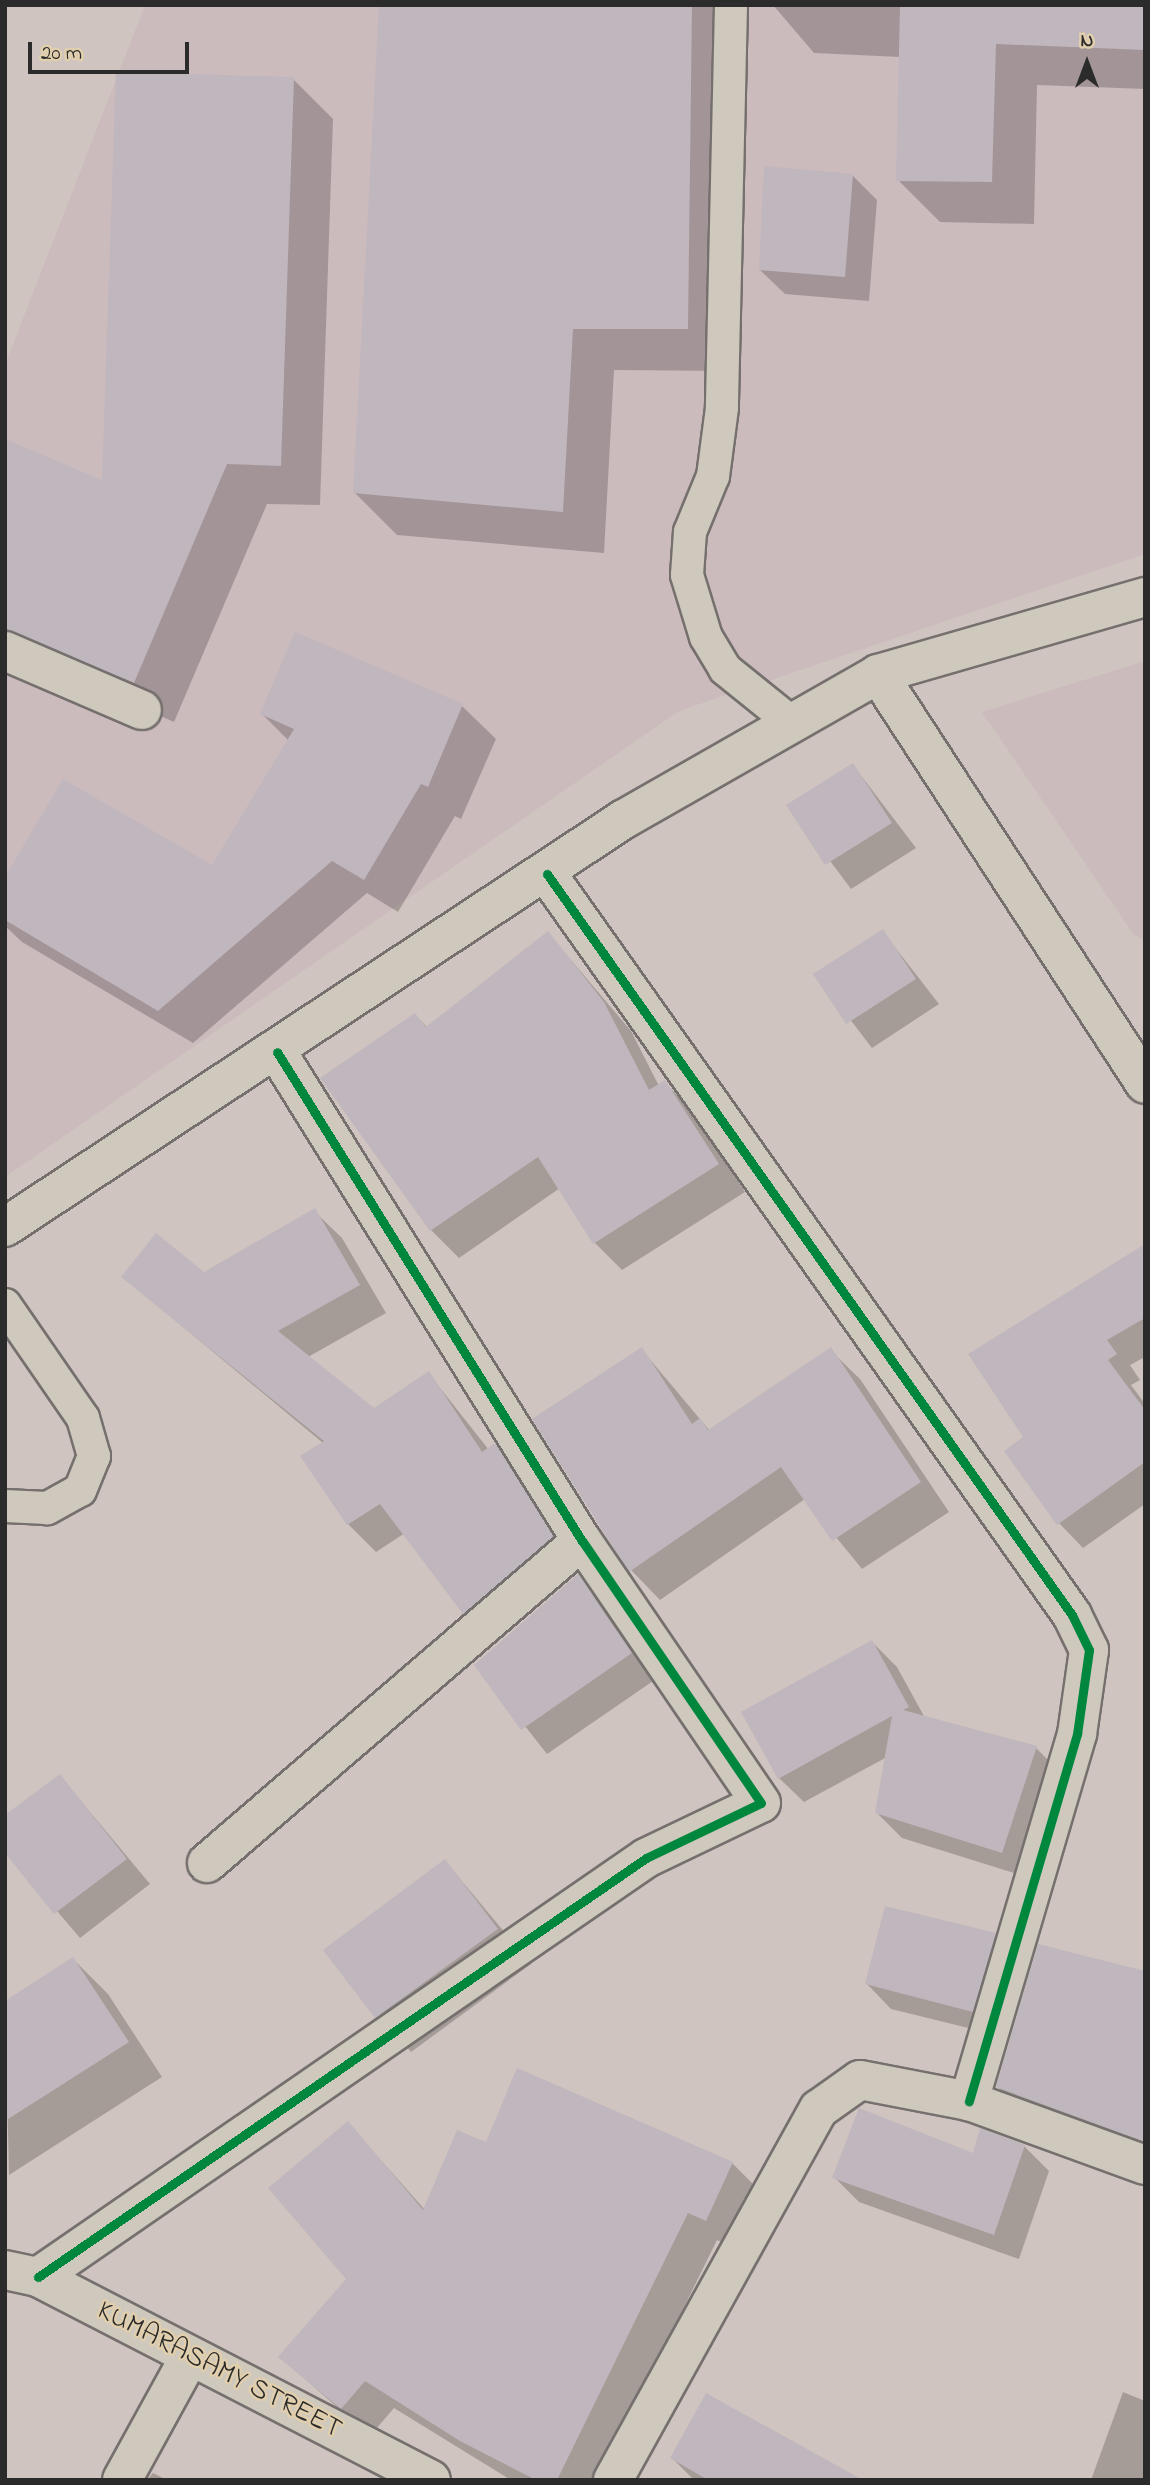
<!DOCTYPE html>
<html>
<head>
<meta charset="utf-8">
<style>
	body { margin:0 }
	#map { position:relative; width:1150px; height:2485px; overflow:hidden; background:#cfc4bf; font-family:"Indie Flower",sans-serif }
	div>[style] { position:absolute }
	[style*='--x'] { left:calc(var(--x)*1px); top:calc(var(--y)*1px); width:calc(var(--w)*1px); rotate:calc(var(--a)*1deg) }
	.built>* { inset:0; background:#ccbbbd }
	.shadow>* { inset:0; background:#0003 }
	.building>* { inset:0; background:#c0b6bd }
	.roads { filter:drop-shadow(2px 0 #75706e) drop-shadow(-2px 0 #75706e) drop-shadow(0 2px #75706e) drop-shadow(0 -2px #75706e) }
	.lane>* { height:32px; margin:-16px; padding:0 16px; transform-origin:16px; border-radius:16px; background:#cfc8bd }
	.street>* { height:38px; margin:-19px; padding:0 19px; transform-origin:19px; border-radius:19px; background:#cfc8bd }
	.secondary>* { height:38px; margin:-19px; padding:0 19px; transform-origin:19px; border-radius:19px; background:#cfc8bd }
	.cycleway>* { height:9px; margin:-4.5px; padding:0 4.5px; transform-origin:4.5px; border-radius:4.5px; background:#00873e }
	span { translate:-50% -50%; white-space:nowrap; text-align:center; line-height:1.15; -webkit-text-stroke:5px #e0ceac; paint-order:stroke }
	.street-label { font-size:28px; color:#2b2b2b }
	.frame { position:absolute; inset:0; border:7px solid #2b2b2b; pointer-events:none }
	.north { position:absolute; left:1052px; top:28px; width:70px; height:70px; -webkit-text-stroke:5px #e0ceac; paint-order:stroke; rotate:0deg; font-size:19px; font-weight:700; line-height:28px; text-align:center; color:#2b2b2b }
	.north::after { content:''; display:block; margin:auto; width:24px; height:32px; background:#2b2b2b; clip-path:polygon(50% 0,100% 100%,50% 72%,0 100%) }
	.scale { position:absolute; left:28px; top:42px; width:161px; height:32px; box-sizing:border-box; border:4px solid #2b2b2b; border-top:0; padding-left:9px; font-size:21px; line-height:24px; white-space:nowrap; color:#2b2b2b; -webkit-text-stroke:5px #e0ceac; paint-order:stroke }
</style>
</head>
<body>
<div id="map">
	<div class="built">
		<i style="clip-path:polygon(145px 5px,1145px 5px,1145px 554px,679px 711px,5px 1177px,5px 365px)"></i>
		<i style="clip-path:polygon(1145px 661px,1145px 940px,1134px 935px,982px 712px)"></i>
	</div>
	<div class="shadow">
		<i style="clip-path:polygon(381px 5px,733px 5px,729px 371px,614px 370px,604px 553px,397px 535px,355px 493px)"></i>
		<i style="clip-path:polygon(773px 5px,1145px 5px,1145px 89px,1037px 85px,1034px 224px,940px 222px,898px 180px,900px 57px,814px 53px)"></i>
		<i style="clip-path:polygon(293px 79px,333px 119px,320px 505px,267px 504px,174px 722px,55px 670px,5px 658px,5px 441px,104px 483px)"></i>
		<i style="clip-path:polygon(852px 175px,877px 200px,869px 301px,785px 294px,760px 270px)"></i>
		<i style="clip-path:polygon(462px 706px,496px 739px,461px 819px,455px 816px,398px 912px,367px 893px,193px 1043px,22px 942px,5px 926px,5px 880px,212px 867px,289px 741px,262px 714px)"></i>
		<i style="clip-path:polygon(853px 765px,916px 848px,851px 889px,789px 806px)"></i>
		<i style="clip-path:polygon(883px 932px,939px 1004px,872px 1048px,816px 975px)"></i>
		<i style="clip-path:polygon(548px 933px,631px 1031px,659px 1086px,664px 1082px,692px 1110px,745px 1192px,622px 1270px,595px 1243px,560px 1188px,459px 1258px,431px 1230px,322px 1079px,415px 1015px,428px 1028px)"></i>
		<i style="clip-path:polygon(314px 1211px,342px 1238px,386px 1313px,308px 1357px,373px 1410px,429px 1374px,489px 1450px,495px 1445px,523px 1473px,580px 1565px,492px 1641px,405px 1533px,376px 1552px,348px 1524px,302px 1457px,323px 1443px,123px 1277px,204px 1274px)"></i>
		<i style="clip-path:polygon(1145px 1248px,1145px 1357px,1130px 1365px,1140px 1380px,1131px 1385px,1145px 1404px,1145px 1504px,1083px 1548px,1059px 1523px,1026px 1437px)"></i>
		<i style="clip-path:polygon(642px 1350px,710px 1431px,830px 1350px,860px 1379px,949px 1512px,862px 1569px,805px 1499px,660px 1600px,631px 1570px)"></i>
		<i style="clip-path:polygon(578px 1576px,656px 1679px,547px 1754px,477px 1665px)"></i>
		<i style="clip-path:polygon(872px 1642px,897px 1667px,925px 1718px,1036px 1748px,1060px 1772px,1027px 1877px,902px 1838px,877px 1813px,887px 1757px,804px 1802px,779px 1778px)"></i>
		<i style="clip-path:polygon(60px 1776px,150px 1884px,80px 1938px,5px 1850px)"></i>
		<i style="clip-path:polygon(445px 1861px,531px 1964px,411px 2052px,326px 1950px)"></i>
		<i style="clip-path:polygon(995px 1935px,1019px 1960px,997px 2035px,891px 2009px,867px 1984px)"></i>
		<i style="clip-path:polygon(73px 1959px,108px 1994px,162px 2077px,9px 2175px,5px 2003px)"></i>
		<i style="clip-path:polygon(1145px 1973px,1145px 2160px,1026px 2116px,998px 2087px)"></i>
		<i style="clip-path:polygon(348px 2123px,425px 2210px,487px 2144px,732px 2163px,760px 2191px,734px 2248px,717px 2240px,599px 2480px,511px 2480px,394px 2408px,370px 2436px,280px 2357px,348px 2279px)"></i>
		<i style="clip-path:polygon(1024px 2146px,1049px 2171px,1019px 2259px,859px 2202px,834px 2177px)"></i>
		<i style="clip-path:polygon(1123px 2392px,1145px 2401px,1145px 2480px,1091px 2480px)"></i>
		<i style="clip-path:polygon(672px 2458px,852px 2480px,694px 2480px)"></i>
		<i style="clip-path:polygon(153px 2473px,167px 2480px,147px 2480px)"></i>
	</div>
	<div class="building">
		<i style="clip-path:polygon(379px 5px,692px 5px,688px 329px,573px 329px,563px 512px,353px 493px)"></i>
		<i style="clip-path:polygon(900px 5px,1145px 5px,1145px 50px,996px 44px,992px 182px,896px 181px)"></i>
		<i style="clip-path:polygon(116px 72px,294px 77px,281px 466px,227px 464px,134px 683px,5px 630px,5px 439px,102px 480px)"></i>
		<i style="clip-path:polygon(764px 166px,853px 174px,845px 277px,759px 270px)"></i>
		<i style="clip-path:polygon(295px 632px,463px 704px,428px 787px,421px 784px,364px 880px,332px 861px,158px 1011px,5px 920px,5px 877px,63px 779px,212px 865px,294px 729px,260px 714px)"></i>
		<i style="clip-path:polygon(853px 763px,892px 823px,825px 865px,786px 805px)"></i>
		<i style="clip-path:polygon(883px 929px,916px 979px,846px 1024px,813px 974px)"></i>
		<i style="clip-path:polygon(548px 931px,604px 1002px,649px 1090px,665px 1080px,719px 1164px,593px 1244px,538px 1157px,430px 1231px,320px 1078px,415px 1013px,426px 1027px)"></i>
		<i style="clip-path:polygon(315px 1208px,360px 1285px,278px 1331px,374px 1408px,429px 1371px,482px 1452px,495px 1443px,554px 1537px,463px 1614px,380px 1504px,347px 1525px,300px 1456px,324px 1441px,121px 1277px,156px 1233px,204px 1272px)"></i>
		<i style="clip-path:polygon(1145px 1244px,1145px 1318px,1107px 1340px,1117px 1354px,1108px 1360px,1145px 1410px,1145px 1462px,1057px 1525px,1004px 1451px,1023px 1437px,968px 1354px)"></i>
		<i style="clip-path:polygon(642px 1347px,692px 1424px,700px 1418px,708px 1430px,831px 1347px,921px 1482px,832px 1541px,781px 1467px,629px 1572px,532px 1419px)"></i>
		<i style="clip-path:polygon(578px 1574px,632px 1653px,521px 1730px,474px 1665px)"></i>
		<i style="clip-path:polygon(872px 1640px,909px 1707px,903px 1710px,1037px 1746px,1002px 1853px,875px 1813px,892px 1716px,778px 1779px,741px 1712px)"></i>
		<i style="clip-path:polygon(60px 1774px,127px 1859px,54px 1914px,5px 1853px,5px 1815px)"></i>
		<i style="clip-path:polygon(445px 1859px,498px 1929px,375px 2018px,323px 1950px)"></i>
		<i style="clip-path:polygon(885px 1906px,996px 1933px,973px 2012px,865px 1984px)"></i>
		<i style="clip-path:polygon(1038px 1944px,1145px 1971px,1145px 2142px,996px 2087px)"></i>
		<i style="clip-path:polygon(73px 1957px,129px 2042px,5px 2121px,5px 2001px)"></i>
		<i style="clip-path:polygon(517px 2068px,733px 2162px,706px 2221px,688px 2213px,557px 2480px,536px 2480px,460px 2441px,365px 2381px,341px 2409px,278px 2357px,346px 2279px,268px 2188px,348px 2121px,423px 2210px,457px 2130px,486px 2142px)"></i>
		<i style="clip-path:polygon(859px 2108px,973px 2153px,980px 2128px,1025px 2145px,994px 2235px,832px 2178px)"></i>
		<i style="clip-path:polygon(706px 2393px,863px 2480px,708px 2480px,670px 2458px)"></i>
	</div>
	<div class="roads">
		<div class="lane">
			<i style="--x:731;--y:5;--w:403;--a:91.3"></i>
			<i style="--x:722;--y:408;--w:69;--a:97.5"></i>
			<i style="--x:713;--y:476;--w:61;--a:112.3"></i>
			<i style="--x:690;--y:532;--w:43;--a:94"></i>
			<i style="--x:687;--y:575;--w:65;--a:73"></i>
			<i style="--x:706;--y:637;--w:37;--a:59"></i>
			<i style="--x:725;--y:669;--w:86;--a:38.9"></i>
			<i style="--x:5;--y:1305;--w:137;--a:55.4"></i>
			<i style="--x:83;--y:1418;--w:40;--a:74"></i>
			<i style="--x:94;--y:1456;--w:37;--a:112"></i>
			<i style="--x:80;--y:1490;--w:38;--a:151"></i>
			<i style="--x:47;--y:1508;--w:42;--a:-177.3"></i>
		</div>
		<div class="street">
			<i style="--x:5;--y:651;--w:149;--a:23.3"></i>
			<i style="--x:878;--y:674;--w:489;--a:56.9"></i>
			<i style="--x:547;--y:874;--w:908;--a:54.68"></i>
			<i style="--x:1072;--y:1615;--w:39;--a:64"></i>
			<i style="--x:1089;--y:1650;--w:85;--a:98.1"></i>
			<i style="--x:1077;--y:1734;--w:383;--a:106.4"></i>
			<i style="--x:207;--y:1863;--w:494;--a:-40.7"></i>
			<i style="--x:38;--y:2277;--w:738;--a:-34.57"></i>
			<i style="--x:646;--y:1858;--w:127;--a:-25.6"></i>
			<i style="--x:761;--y:1803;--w:317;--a:-124.3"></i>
			<i style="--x:582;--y:1541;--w:576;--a:-121.95"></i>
			<i style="--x:122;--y:2480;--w:139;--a:-61.2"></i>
			<i style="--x:613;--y:2480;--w:424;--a:-61"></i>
			<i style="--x:819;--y:2109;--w:50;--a:-35.3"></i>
			<i style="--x:860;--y:2080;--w:111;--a:10.9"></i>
			<i style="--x:969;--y:2101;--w:187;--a:20"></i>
		</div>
		<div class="secondary">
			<i style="--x:5;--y:1227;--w:741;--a:-33.39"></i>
			<i style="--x:624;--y:819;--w:292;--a:-29.7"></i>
			<i style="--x:878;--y:674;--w:278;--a:-16.1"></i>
			<i style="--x:5;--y:2270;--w:34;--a:12"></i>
			<i style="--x:38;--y:2277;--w:442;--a:27.3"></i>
		</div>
	</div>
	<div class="cycleway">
		<i style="--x:547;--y:874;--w:908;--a:54.68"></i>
		<i style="--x:1072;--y:1615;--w:39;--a:64"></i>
		<i style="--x:1089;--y:1650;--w:85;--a:98.1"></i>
		<i style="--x:1077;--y:1734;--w:383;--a:106.4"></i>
		<i style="--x:38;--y:2277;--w:738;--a:-34.57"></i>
		<i style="--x:646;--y:1858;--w:127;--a:-25.6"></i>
		<i style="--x:761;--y:1803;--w:317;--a:-124.3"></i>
		<i style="--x:582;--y:1541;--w:576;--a:-121.95"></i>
	</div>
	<div class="street-label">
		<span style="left:219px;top:2371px;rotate:27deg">KUMARASAMY STREET</span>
	</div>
	<div class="frame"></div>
	<div class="north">N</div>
	<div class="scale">20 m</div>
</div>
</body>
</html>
